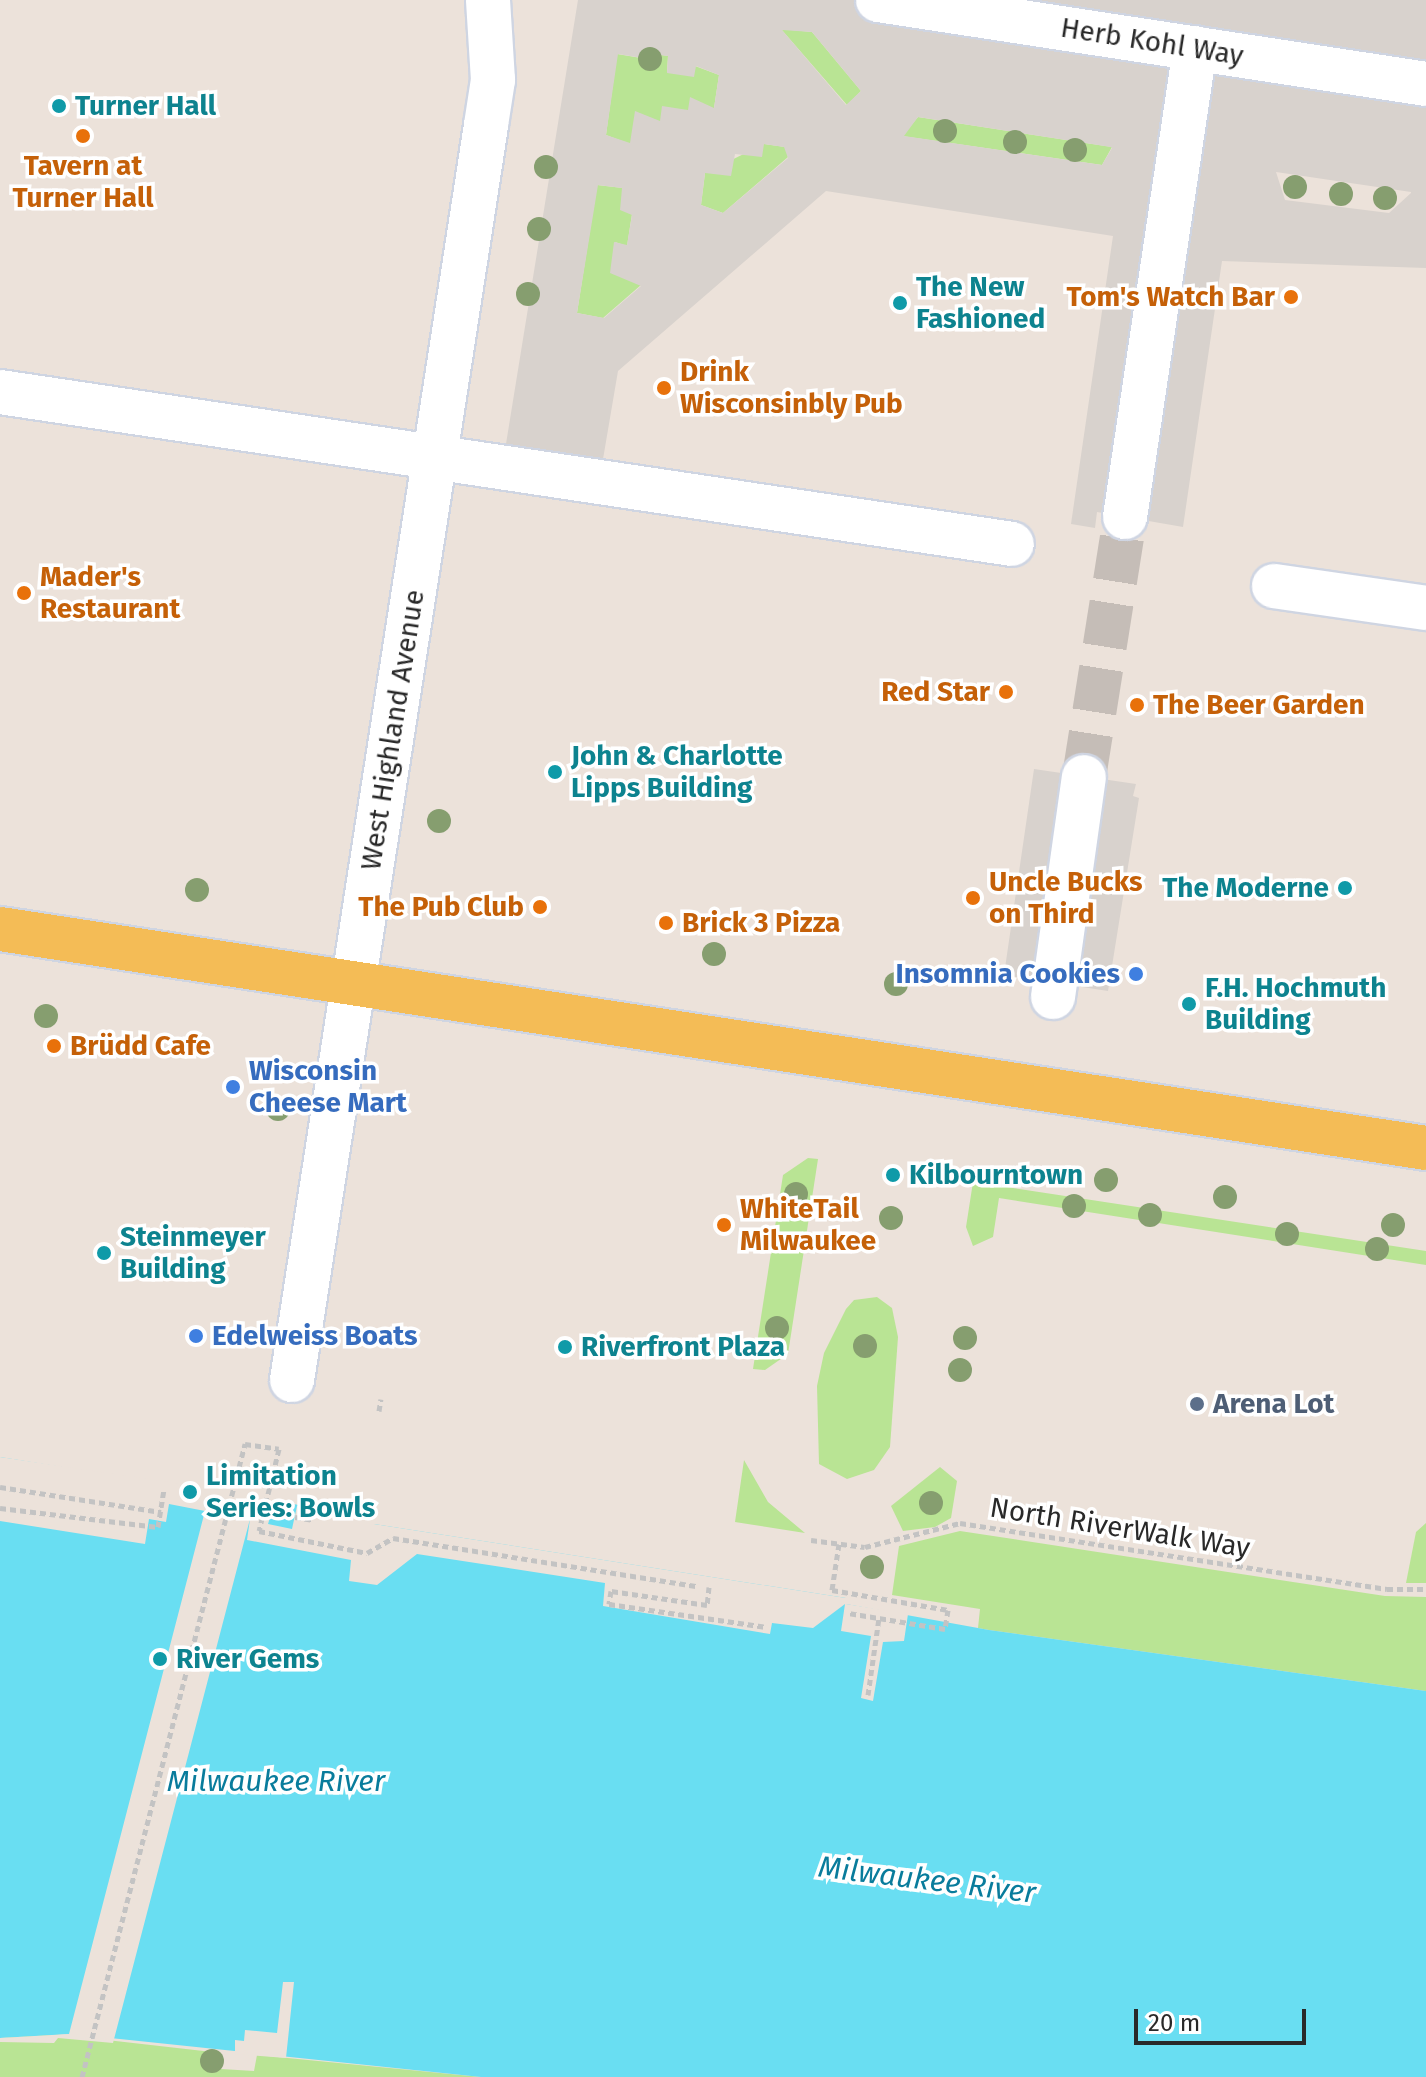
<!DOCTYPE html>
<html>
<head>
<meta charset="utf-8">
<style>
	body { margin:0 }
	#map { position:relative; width:1426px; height:2077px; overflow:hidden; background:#ece2da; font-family:"Fira Sans",sans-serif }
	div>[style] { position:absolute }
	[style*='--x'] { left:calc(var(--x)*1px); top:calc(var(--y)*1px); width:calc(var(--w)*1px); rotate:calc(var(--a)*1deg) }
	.green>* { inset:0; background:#b9e494 }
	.plaza>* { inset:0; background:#d8d2cd }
	.water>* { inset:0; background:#69def2 }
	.pier>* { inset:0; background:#ece2da }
	.minor-tunnel>* { height:44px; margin-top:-22px; transform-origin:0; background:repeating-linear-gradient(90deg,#c5bdb7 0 44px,transparent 0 66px) }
	.path>* { height:5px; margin-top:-2.5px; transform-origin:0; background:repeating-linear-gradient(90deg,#c3c3c3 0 6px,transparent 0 10px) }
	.roads { filter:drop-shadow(2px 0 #cfd5e2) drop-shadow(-2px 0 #cfd5e2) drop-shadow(0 2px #cfd5e2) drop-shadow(0 -2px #cfd5e2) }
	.minor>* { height:44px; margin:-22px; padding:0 22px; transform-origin:22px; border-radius:22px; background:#fff }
	.major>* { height:44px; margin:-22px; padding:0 22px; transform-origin:22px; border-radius:22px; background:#f4bc56 }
	.trees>* { width:24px; height:24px; margin:-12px; border-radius:50%; background:#869e6f }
	.dots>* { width:22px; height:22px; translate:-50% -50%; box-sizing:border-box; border:4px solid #fff; border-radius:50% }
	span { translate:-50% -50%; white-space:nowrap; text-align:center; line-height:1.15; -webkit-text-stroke:7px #fff; paint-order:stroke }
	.street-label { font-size:28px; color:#292929 }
	.culture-label { font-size:28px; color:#0d838f; font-weight:700 }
	.left { translate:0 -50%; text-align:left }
	.right { translate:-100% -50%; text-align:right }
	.food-label { font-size:28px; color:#c56008; font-weight:700 }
	.shop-label { font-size:28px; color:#366cbe; font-weight:700 }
	.service-label { font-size:28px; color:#4e5e75; font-weight:700 }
	.water-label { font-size:30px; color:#097c9c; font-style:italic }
	.scale { position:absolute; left:1134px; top:2009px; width:172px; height:36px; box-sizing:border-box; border:4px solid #292929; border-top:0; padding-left:10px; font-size:24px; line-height:28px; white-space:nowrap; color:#292929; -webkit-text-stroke:6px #fff; paint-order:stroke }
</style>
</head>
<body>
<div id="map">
	<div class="green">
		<i style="clip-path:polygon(781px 29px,812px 32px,861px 91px,847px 105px)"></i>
		<i style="clip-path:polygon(643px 52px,668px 56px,667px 72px,695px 66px,719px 75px,714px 108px,688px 110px,660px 122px,630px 144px,606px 135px,617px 54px,641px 58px)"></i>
		<i style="clip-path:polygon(918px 117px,1112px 147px,1102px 165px,902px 136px)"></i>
		<i style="clip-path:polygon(764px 144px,785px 147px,788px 157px,723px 213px,701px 205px,705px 173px)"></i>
		<i style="clip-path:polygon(597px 185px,623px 188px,632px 214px,627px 246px,615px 242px,641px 285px,603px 318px,577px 313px)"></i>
		<i style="clip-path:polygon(808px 1158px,818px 1159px,788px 1354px,765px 1370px,753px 1369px,783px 1175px)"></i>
		<i style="clip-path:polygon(973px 1182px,1426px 1251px,1426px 1265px,999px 1198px,993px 1237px,973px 1246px,966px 1227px)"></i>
		<i style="clip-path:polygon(877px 1297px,892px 1308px,898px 1337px,890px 1447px,874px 1470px,847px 1479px,819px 1464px,817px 1386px,824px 1353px,846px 1309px,854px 1300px)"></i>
		<i style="clip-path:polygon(744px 1460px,768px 1502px,805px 1533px,735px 1522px)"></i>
		<i style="clip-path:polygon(940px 1467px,957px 1481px,951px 1518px,935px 1527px,903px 1531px,891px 1506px)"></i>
		<i style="clip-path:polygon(1426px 1523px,1426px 1583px,1406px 1583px,1416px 1532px)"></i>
		<i style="clip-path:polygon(960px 1531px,1385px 1596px,1426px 1597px,1426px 1691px,989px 1630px,978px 1628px,980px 1609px,892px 1595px,899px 1546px)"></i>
		<i style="clip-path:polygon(54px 2034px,221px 2053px,221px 2069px,254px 2071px,257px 2055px,481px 2077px,0 2077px,0 2038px)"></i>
	</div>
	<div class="plaza">
		<i style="clip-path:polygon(evenodd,578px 0,1426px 0,1426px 268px,1222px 261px,1183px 527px,1097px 512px,1095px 528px,1071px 524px,1113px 236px,826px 191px,618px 371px,602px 465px,505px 450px,578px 0,782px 30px,812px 32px,861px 91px,846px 105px,782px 30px,578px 0,643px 53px,668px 56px,667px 73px,694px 77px,696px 66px,719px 75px,714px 108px,690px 97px,688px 110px,662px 106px,660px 121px,635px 111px,630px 143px,606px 135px,618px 54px,642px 58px,643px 53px,578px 0,918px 117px,1111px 147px,1112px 148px,1102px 165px,904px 136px,918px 117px,578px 0,764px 144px,784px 147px,788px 158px,723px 213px,701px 205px,705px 173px,731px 176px,735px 154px,762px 157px,764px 144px,578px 0,1276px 172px,1411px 192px,1411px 193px,1389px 213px,1285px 200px,1276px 172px,578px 0,598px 185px,622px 188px,620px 210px,632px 215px,627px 245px,614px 242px,610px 273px,641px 286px,604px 318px,577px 313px,598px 185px)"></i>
		<i style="clip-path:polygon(1034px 769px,1136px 784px,1133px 796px,1139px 798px,1108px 991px,1004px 975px)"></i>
	</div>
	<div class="water">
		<i style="clip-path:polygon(0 1457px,374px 1517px,374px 1524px,846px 1598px,846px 1604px,989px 1630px,1426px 1691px,1426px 2077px,481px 2077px,72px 2034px,0 2038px)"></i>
	</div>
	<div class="pier">
		<i style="clip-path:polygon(0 1457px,276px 1498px,268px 1524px,292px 1529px,297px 1506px,374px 1517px,374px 1524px,846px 1598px,846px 1604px,908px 1614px,904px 1641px,883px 1642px,873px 1701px,861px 1698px,871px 1636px,841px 1631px,845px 1604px,813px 1628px,772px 1623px,770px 1634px,603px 1606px,605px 1583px,417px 1554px,377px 1585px,349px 1581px,351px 1560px,247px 1540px,250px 1519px,113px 2043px,58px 2038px,54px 2043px,0 2042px,0 2038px,69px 2034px,205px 1511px,169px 1504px,166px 1522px,149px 1519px,145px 1544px,0 1521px)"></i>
		<i style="clip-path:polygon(283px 1982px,294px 1982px,286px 2058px,235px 2054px,235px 2040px,244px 2041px,245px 2030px,277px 2033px)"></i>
	</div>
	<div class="minor-tunnel">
		<i style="--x:1084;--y:777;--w:263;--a:-81"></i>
	</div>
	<div class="path">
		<i style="--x:379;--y:1411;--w:12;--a:-81"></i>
		<i style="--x:0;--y:1487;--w:163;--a:8.8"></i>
		<i style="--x:0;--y:1508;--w:159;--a:6.9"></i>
		<i style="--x:158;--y:1527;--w:38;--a:-81"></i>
		<i style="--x:295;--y:1517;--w:19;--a:9"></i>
		<i style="--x:811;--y:1540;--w:54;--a:7.4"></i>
		<i style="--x:865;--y:1547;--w:98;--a:-14.2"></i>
		<i style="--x:960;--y:1523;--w:432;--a:8.8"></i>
		<i style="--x:1387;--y:1589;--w:39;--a:0"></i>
		<i style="--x:839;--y:1544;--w:47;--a:98.7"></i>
		<i style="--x:832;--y:1590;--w:118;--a:9.8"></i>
		<i style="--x:948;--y:1610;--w:19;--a:99"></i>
		<i style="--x:945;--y:1629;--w:98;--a:-170.6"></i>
		<i style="--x:709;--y:1587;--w:18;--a:96"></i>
		<i style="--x:707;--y:1605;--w:97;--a:-171.7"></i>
		<i style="--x:611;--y:1591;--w:13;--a:99"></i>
		<i style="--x:609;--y:1604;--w:159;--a:8.3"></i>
		<i style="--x:868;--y:1695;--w:78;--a:-81.9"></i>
		<i style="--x:82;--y:2077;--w:654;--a:-75.56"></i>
		<i style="--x:245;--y:1444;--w:34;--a:8"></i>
		<i style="--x:279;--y:1449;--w:84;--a:103.7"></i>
		<i style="--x:259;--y:1531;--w:110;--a:11.5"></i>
		<i style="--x:367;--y:1553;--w:30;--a:-30"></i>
		<i style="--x:393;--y:1538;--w:308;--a:9"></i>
	</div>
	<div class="roads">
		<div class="minor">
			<i style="--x:878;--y:0;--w:554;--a:8.71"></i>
			<i style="--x:0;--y:392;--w:1023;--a:8.54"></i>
			<i style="--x:1125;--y:517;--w:474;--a:-81.5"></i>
			<i style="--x:1274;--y:586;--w:154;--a:8.2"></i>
			<i style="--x:1053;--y:997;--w:222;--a:-82"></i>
			<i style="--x:292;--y:1380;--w:1270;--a:-81.21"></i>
			<i style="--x:486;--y:125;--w:46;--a:-81.2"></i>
			<i style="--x:493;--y:80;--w:80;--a:-93.6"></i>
		</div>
		<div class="major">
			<i style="--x:0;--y:929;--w:1443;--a:8.73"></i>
		</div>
	</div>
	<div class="trees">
		<i style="left:650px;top:59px"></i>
		<i style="left:945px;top:131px"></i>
		<i style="left:1015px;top:142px"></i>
		<i style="left:1075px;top:150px"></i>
		<i style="left:546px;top:167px"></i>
		<i style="left:1295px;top:187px"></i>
		<i style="left:1341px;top:194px"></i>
		<i style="left:1385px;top:198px"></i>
		<i style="left:539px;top:229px"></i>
		<i style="left:528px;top:294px"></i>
		<i style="left:439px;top:821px"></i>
		<i style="left:197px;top:890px"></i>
		<i style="left:714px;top:954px"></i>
		<i style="left:896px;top:984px"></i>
		<i style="left:46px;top:1016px"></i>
		<i style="left:278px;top:1109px"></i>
		<i style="left:1106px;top:1180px"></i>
		<i style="left:796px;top:1194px"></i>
		<i style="left:1225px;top:1197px"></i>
		<i style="left:1074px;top:1206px"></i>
		<i style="left:1150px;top:1215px"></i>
		<i style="left:891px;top:1218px"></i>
		<i style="left:1393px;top:1225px"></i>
		<i style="left:1287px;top:1234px"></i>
		<i style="left:1377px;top:1249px"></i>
		<i style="left:777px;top:1328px"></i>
		<i style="left:965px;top:1338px"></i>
		<i style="left:865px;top:1346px"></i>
		<i style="left:960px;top:1370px"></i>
		<i style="left:931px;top:1503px"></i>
		<i style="left:872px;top:1567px"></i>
		<i style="left:212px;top:2061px"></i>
	</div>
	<div class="dots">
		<i style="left:59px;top:106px;background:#0f9aa8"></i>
		<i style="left:83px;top:136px;background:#e8710a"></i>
		<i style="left:1291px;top:297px;background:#e8710a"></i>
		<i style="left:900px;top:303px;background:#0f9aa8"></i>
		<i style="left:664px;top:388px;background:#e8710a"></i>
		<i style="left:24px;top:593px;background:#e8710a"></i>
		<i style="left:1006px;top:692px;background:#e8710a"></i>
		<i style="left:1137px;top:705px;background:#e8710a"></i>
		<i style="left:555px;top:772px;background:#0f9aa8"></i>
		<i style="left:1345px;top:888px;background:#0f9aa8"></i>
		<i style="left:973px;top:898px;background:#e8710a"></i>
		<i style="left:540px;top:907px;background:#e8710a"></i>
		<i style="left:666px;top:923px;background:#e8710a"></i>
		<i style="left:1136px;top:974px;background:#3f7fe0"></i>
		<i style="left:1189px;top:1004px;background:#0f9aa8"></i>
		<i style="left:54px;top:1046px;background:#e8710a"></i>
		<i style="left:233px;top:1087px;background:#3f7fe0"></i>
		<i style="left:893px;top:1175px;background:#0f9aa8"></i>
		<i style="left:724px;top:1225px;background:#e8710a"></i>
		<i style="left:104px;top:1253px;background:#0f9aa8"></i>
		<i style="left:196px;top:1336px;background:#3f7fe0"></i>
		<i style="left:565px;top:1347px;background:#0f9aa8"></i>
		<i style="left:1197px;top:1404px;background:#5c6f8a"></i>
		<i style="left:190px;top:1492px;background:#0f9aa8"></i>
		<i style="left:160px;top:1659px;background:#0f9aa8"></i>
	</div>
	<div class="street-label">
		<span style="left:1152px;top:42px;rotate:9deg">Herb Kohl Way</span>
		<span style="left:393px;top:730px;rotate:-81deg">West Highland Avenue</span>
		<span style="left:1120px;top:1528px;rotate:9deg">North RiverWalk Way</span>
	</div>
	<div class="culture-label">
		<span class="left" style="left:75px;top:106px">Turner Hall</span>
		<span class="left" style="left:916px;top:303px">The New<br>Fashioned</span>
		<span class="left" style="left:571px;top:772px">John &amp; Charlotte<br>Lipps Building</span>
		<span class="right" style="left:1329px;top:888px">The Moderne</span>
		<span class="left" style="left:1205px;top:1004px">F.H. Hochmuth<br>Building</span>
		<span class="left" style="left:909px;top:1175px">Kilbourntown</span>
		<span class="left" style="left:120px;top:1253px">Steinmeyer<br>Building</span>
		<span class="left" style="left:581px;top:1347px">Riverfront Plaza</span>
		<span class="left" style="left:206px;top:1492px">Limitation<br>Series: Bowls</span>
		<span class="left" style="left:176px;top:1659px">River Gems</span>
	</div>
	<div class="food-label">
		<span style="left:83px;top:182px">Tavern at<br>Turner Hall</span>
		<span class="right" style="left:1275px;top:297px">Tom's Watch Bar</span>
		<span class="left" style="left:680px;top:388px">Drink<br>Wisconsinbly Pub</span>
		<span class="left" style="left:40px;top:593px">Mader's<br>Restaurant</span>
		<span class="right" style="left:990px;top:692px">Red Star</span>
		<span class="left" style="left:1153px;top:705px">The Beer Garden</span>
		<span class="left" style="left:989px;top:898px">Uncle Bucks<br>on Third</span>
		<span class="right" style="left:524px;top:907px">The Pub Club</span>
		<span class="left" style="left:682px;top:923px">Brick 3 Pizza</span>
		<span class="left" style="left:70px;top:1046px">Brüdd Cafe</span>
		<span class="left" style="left:740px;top:1225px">WhiteTail<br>Milwaukee</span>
	</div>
	<div class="shop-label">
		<span class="right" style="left:1120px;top:974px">Insomnia Cookies</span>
		<span class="left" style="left:249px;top:1087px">Wisconsin<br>Cheese Mart</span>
		<span class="left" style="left:212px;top:1336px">Edelweiss Boats</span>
	</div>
	<div class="service-label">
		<span class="left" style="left:1213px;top:1404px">Arena Lot</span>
	</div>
	<div class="water-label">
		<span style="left:276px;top:1781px">Milwaukee River</span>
		<span style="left:927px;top:1880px;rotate:7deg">Milwaukee River</span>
	</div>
	<div class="scale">20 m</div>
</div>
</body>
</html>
